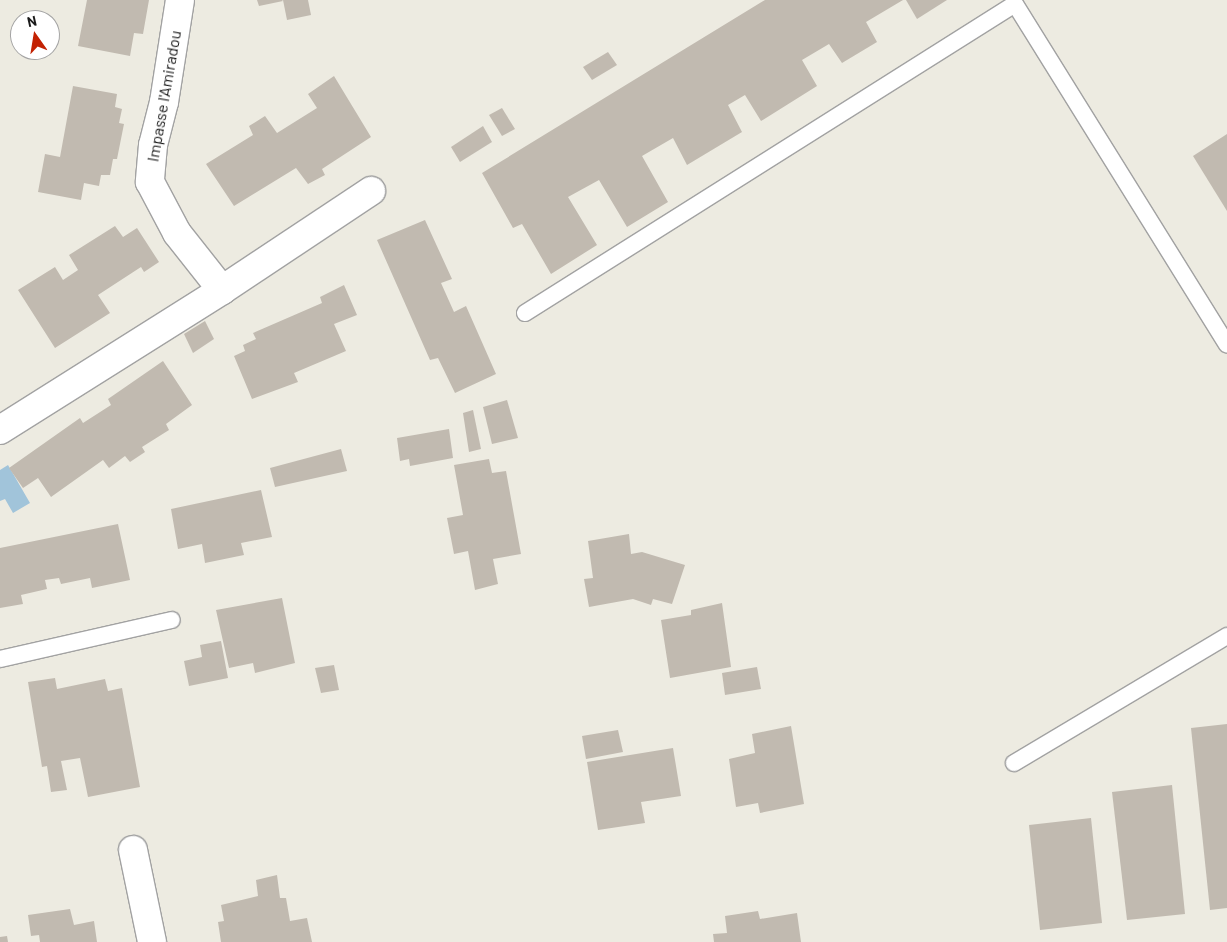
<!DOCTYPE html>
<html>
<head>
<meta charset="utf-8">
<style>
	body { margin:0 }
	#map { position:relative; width:1227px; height:942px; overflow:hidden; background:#edebe1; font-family:Barlow,sans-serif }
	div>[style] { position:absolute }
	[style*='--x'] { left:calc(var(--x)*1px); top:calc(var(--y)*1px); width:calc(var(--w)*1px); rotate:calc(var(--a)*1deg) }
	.water>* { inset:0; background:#a1c4da }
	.building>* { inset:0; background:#c1bab0 }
	.roads { filter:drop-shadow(1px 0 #a2a2a2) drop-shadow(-1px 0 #a2a2a2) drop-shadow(0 1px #a2a2a2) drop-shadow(0 -1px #a2a2a2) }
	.lane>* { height:16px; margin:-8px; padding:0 8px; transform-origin:8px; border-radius:8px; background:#fff }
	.street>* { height:28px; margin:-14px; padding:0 14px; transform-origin:14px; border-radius:14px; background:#fff }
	span { translate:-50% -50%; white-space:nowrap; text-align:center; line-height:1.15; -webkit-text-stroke:4px #fff; paint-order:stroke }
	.street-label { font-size:16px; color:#1b1b1b }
	.north { position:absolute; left:10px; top:10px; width:50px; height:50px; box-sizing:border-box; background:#fff; border:1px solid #a4a4a4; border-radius:50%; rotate:347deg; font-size:14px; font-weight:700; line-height:20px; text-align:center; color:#1b1b1b }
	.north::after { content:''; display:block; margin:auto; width:18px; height:22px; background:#c32203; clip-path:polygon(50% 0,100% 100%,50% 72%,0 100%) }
</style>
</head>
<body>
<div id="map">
	<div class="water">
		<i style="clip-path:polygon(8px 465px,30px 503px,13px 513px,5px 499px,0 501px,0 470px)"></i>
	</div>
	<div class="building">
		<i style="clip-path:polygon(87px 0,149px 0,143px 34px,134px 33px,130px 56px,78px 46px)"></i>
		<i style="clip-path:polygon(257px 0,282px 0,283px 1px,259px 6px)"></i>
		<i style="clip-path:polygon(283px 0,308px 0,311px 15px,287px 20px)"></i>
		<i style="clip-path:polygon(765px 0,903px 0,866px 22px,877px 42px,842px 63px,829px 44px,802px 60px,817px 86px,761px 121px,745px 95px,728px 105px,742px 132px,687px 165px,673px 138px,642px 156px,668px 202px,627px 227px,599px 180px,568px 197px,597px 245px,551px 274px,522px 224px,513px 228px,482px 173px)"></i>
		<i style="clip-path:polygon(906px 0,947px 0,917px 19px)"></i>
		<i style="clip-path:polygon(608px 52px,617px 65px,592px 80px,583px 67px)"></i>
		<i style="clip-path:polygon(334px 76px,371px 137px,322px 169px,325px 175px,308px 184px,296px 168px,234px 206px,206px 164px,253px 135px,249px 126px,265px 116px,277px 133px,317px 108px,308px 94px)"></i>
		<i style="clip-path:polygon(73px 86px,117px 94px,115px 107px,122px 109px,119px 123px,124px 124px,117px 159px,113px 159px,110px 175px,101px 175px,99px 186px,84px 183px,81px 200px,38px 192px,45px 154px,60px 157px)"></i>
		<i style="clip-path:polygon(502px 108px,515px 129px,502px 136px,489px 115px)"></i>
		<i style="clip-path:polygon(483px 126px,492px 142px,460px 162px,451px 147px)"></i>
		<i style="clip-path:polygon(1227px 134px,1227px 211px,1193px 156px)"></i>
		<i style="clip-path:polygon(425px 220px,452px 279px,441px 283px,454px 312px,466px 306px,496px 374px,455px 393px,438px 358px,430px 360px,377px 240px)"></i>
		<i style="clip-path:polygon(115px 226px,123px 237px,137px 228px,159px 262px,144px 272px,141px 267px,98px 295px,110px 313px,55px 348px,18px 290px,55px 267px,63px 280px,78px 270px,69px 255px)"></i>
		<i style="clip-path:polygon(344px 285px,357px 315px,334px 324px,346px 351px,294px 373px,298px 382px,252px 399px,234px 356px,245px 351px,243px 345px,256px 339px,253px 333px,322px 303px,320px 297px)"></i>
		<i style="clip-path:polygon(205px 321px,214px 339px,193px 353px,184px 334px)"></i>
		<i style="clip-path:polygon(163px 361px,192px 405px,166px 424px,169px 430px,142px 447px,145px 452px,130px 462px,125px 456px,109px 468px,103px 460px,51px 497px,38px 478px,23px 488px,9px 468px,80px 418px,83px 423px,111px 405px,108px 399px)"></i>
		<i style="clip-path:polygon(507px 400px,518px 438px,492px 444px,483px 407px)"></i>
		<i style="clip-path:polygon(473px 410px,481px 449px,469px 452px,463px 413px)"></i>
		<i style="clip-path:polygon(449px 429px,453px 458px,410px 466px,409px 459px,400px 461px,397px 438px)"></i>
		<i style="clip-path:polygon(341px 449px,347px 471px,275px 487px,270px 468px)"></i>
		<i style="clip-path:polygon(489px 459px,492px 473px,506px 471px,521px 554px,493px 559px,498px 584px,475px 590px,468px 551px,454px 554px,447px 518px,463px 515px,454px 465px)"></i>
		<i style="clip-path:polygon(261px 490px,272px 537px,241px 543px,244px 555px,205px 563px,202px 544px,178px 549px,171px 509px)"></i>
		<i style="clip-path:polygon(118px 524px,130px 580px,92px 588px,90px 578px,61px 584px,59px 578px,45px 580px,47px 589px,21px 595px,23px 604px,0 608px,0 548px)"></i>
		<i style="clip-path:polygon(629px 534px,631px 554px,642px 552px,685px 565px,672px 604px,653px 599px,651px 605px,633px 599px,589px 607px,584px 579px,593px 578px,588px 541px)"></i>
		<i style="clip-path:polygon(282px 598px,295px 663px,255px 673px,253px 663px,229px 668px,216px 610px)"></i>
		<i style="clip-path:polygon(722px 603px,731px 667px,670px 678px,661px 620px,691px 615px,691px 610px)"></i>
		<i style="clip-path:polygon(221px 641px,228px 678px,189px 686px,184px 661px,202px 657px,200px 645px)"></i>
		<i style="clip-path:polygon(334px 665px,339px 690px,321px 693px,315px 668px)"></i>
		<i style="clip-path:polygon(757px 667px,761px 689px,725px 695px,722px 673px)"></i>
		<i style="clip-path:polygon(55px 678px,57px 689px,105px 679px,108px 691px,122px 688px,140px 787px,88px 797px,80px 758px,61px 761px,67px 790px,51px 792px,47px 766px,42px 767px,28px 682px)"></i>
		<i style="clip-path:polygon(1227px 724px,1227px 908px,1210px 910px,1191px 728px)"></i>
		<i style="clip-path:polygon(791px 726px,804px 804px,760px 813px,758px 803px,736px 807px,729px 759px,755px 753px,752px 734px)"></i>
		<i style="clip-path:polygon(618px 730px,623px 752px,586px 759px,582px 736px)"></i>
		<i style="clip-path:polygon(673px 748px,681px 796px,641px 802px,645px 823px,598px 830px,587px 762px)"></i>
		<i style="clip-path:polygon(1172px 785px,1185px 914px,1127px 920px,1112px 792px)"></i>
		<i style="clip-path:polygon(1091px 818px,1102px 923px,1040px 930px,1029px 825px)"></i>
		<i style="clip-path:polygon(277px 875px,280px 898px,286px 898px,290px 921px,307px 918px,312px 942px,221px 942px,218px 922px,224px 921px,221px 905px,258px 896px,256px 880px)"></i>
		<i style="clip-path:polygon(70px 909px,74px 925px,94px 921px,97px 942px,40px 942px,39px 935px,31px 936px,28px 915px)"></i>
		<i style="clip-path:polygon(758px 911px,760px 919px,797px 913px,801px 942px,714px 942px,713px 934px,727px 933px,725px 916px)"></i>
		<i style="clip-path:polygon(7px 936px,8px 942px,0 942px,0 937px)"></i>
	</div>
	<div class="roads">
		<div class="lane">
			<i style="--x:525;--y:313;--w:579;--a:-32.24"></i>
			<i style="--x:1015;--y:4;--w:401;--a:58.1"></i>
			<i style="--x:0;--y:659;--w:176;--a:-12.8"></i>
			<i style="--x:1014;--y:763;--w:248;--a:-30.8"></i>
		</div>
		<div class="street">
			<i style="--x:180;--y:0;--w:103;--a:98.9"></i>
			<i style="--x:164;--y:102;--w:44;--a:104.3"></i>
			<i style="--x:153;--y:145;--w:37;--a:95"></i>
			<i style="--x:150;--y:182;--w:58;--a:62.1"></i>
			<i style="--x:177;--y:233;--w:73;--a:51.7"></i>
			<i style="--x:0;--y:430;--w:262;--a:-32.2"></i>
			<i style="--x:222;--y:290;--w:179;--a:-33.6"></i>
			<i style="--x:133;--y:850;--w:94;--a:78.3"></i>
		</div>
	</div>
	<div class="street-label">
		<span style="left:164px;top:96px;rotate:-80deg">Impasse l'Amiradou</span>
	</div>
	<div class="north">N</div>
</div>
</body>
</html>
